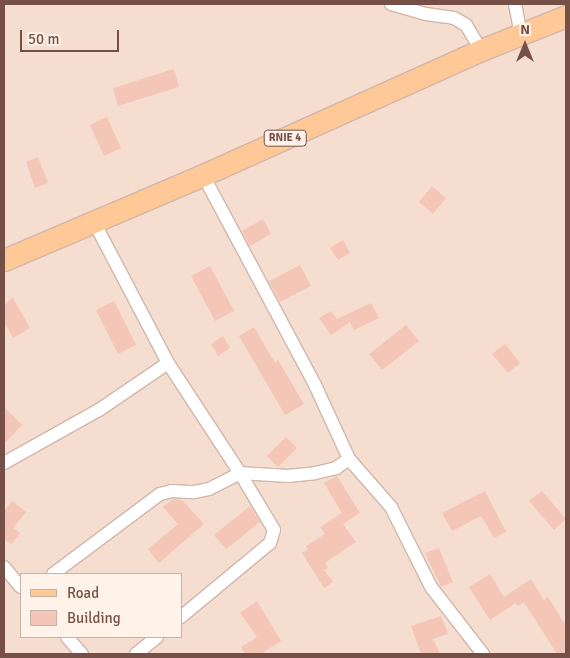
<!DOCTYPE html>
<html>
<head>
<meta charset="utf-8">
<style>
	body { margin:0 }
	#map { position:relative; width:570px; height:658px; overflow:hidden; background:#fdeee1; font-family:Signika,sans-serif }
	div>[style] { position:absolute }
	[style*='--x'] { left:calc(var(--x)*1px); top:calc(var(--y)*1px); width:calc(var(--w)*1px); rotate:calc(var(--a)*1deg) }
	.residential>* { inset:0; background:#f5decf }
	.building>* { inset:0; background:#f4c6b8 }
	.roads { filter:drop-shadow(1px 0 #d1b6ab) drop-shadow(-1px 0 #d1b6ab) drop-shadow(0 1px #d1b6ab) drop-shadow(0 -1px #d1b6ab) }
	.minor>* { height:12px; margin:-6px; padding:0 6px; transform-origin:6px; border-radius:6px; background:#fff }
	.primary>* { height:21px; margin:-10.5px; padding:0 10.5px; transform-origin:10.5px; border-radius:10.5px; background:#ffc897 }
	span { translate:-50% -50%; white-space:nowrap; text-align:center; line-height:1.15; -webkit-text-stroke:4.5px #fff3e9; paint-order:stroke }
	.shield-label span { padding:1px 4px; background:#fff3e9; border:1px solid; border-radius:4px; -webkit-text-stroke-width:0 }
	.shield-label { font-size:11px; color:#765047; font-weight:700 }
	.frame { position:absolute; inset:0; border:5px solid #765047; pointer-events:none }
	.legend { position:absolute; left:20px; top:573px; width:162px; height:65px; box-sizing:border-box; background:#fff3e9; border:1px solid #c8b2a8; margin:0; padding:6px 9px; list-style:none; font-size:15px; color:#765047 }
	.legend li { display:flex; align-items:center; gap:10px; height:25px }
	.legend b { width:25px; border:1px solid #c8b2a8 }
	.north { position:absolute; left:500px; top:20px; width:50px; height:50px; -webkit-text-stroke:4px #fff3e9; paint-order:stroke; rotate:0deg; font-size:14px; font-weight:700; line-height:20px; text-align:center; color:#765047 }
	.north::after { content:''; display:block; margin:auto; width:18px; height:22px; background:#765047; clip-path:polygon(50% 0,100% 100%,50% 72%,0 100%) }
	.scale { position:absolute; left:20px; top:30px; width:99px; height:22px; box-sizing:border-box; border:2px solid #765047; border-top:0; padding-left:6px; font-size:15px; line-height:18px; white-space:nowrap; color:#765047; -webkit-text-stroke:4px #fff3e9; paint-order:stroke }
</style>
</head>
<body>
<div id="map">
	<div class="residential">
		<i style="clip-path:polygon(evenodd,4px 4px,566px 4px,566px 654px,4px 654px,4px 4px,21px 574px,181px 574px,181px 637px,21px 637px,21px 574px)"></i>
	</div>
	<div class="building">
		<i style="clip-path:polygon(174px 69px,179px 87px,118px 106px,113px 88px)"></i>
		<i style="clip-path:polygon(107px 117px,121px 148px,104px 156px,90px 125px)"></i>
		<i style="clip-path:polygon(38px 157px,48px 183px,35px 188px,26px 162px)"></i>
		<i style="clip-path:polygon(432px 186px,446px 198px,433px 214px,419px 202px)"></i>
		<i style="clip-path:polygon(263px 219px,271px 234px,250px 246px,242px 231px)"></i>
		<i style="clip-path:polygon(343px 240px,350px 253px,338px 260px,330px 248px)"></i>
		<i style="clip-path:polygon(300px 265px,311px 286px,280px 302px,269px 281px)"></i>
		<i style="clip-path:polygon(210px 266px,234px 311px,215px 321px,191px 276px)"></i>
		<i style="clip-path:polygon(13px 298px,30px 328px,13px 338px,4px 322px,4px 304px)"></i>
		<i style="clip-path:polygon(114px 301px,136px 345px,118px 354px,96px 310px)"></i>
		<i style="clip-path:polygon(371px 303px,379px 318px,354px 330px,350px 322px,331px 335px,319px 318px,331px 311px,337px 319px)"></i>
		<i style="clip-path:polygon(406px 325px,419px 341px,382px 370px,369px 354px)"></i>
		<i style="clip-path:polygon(254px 327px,275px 363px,278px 360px,304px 404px,285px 415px,239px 336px)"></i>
		<i style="clip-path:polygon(223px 336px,230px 348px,218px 356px,211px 344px)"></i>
		<i style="clip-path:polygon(505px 344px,520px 363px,508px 373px,492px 354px)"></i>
		<i style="clip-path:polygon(4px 407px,22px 425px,4px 444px)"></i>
		<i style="clip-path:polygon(286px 437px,297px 448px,278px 467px,267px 456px)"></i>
		<i style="clip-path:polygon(337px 476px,360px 513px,343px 524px,356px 542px,325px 563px,328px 568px,324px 570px,333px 582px,324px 588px,302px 553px,308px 549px,306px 546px,325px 534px,320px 527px,342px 513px,324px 483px)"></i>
		<i style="clip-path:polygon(485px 491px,506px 532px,494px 538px,481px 516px,452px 531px,442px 513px)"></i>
		<i style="clip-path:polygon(542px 491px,566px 519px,554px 530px,529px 501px)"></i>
		<i style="clip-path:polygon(173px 499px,182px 500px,204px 524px,159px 563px,148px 549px,178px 524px,163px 507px)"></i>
		<i style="clip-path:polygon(12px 501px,26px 512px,13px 528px,20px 533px,12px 544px,4px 539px,4px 511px)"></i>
		<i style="clip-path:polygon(250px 506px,260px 522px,226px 549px,214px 535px)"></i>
		<i style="clip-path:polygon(439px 548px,453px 582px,441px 587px,425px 553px)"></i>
		<i style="clip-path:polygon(490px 574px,504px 597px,531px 579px,544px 600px,548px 597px,566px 626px,566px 654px,557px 654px,524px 602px,518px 606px,516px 603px,490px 620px,469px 587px)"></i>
		<i style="clip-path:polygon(257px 601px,281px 641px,261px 654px,245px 654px,241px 647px,257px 637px,240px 613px)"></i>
		<i style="clip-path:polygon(441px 616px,448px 634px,433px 639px,440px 654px,421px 654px,411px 626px)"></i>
	</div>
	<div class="roads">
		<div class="minor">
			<i style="--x:391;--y:4;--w:36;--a:16"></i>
			<i style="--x:426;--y:14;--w:28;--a:8"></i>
			<i style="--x:454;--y:18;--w:14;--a:30"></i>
			<i style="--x:466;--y:25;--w:29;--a:59"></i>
			<i style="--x:515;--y:4;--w:32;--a:79"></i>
			<i style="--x:203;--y:175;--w:238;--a:61.9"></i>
			<i style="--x:315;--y:385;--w:81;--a:65.3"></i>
			<i style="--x:349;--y:459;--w:64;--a:48.8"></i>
			<i style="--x:391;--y:507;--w:89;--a:63.4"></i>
			<i style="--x:431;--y:587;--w:85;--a:52.2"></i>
			<i style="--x:94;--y:222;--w:159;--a:62.3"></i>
			<i style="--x:168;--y:363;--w:131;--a:56.8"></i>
			<i style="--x:240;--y:473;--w:66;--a:59.2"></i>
			<i style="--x:274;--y:530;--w:14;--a:107"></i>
			<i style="--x:270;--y:543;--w:116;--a:140.3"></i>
			<i style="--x:4;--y:463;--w:109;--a:-29.2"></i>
			<i style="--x:99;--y:410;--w:83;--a:-34.3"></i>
			<i style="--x:4;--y:567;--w:26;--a:50"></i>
			<i style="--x:53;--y:574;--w:134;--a:-36.8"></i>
			<i style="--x:160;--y:494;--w:12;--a:-14"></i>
			<i style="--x:172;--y:491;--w:22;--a:3"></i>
			<i style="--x:194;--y:492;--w:15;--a:-11"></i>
			<i style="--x:209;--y:489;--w:35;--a:-27"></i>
			<i style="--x:240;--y:473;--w:48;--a:3.6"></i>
			<i style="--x:288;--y:476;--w:27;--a:-6"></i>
			<i style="--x:315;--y:473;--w:22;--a:-13"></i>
			<i style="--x:336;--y:468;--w:16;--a:-35"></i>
			<i style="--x:67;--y:637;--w:23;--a:49"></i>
			<i style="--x:136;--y:654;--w:27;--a:-39"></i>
		</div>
		<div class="primary">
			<i style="--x:4;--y:260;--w:216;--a:-23.1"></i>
			<i style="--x:203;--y:175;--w:305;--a:-24.2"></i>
			<i style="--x:481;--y:50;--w:92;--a:-21.8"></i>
		</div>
	</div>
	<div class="shield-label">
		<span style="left:285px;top:138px">RNIE 4</span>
	</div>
	<div class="frame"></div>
	<ul class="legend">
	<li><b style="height:6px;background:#ffc897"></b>Road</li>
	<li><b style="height:14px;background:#f4c6b8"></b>Building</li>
	</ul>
	<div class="north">N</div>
	<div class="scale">50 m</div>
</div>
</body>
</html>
